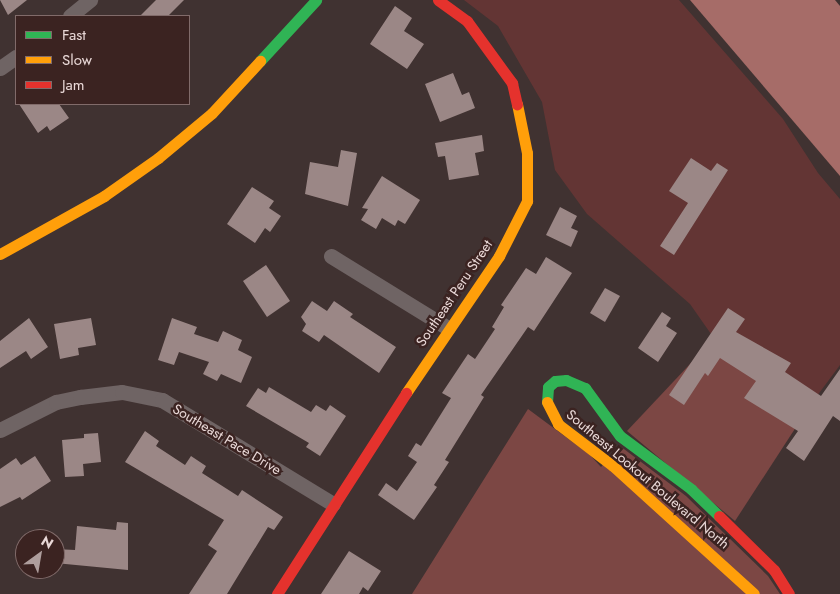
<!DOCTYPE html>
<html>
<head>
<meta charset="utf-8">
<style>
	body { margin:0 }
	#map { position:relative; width:840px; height:594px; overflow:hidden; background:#403231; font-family:Jost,sans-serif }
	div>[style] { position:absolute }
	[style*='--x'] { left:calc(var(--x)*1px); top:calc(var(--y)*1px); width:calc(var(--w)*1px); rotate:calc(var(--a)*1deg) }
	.green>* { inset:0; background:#633534 }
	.forest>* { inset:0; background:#7c4744 }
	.water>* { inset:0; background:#a66c68 }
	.building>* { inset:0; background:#9b8786 }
	.street>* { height:15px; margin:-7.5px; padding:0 7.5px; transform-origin:7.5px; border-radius:7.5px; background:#6f6464 }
	.fast>* { height:11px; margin:-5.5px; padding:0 5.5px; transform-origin:5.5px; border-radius:5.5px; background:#30b455 }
	.slow>* { height:11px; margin:-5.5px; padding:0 5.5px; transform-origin:5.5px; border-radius:5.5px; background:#ff9f0a }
	.jam>* { height:11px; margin:-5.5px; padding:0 5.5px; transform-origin:5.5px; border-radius:5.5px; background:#e5322d }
	span { translate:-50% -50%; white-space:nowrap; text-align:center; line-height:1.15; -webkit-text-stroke:5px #3b2321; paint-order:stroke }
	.street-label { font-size:14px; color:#e9d8d7 }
	.legend { position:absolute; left:15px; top:15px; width:175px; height:90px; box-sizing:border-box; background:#3b2321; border:1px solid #816b6a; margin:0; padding:6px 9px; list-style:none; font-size:15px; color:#e9d8d7 }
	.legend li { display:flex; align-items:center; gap:10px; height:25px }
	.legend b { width:25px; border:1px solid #816b6a }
	.north { position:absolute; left:15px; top:529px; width:50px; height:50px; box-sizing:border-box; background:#3b2321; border:1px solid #816b6a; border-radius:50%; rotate:32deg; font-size:14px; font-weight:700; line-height:20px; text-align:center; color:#e9d8d7 }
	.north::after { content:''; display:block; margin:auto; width:18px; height:22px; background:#ae9e9d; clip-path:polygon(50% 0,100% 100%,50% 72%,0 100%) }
</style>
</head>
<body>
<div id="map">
	<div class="green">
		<i style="clip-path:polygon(464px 0,679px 0,783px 119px,818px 173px,840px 199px,840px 365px,811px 404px,725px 354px,690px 304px,587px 214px,555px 170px,542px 102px,498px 26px)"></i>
	</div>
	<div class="forest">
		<i style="clip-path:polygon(706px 347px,811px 404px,735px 521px,627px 431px)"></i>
		<i style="clip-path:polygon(528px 409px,590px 455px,601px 467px,620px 446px,686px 496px,768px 576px,780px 594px,412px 594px)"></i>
	</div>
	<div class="water">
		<i style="clip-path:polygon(690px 0,835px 0,840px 6px,840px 176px)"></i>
	</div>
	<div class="building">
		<i style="clip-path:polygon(0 0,27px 0,8px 15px)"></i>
		<i style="clip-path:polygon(156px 0,184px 0,168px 16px,140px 16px)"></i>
		<i style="clip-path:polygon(395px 6px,412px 18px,404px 31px,424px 44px,407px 69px,370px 44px)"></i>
		<i style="clip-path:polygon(453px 73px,462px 95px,469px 92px,475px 108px,440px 122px,425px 84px)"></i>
		<i style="clip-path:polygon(19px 104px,59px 104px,69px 118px,50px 131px,47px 126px,38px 133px)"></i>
		<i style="clip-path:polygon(482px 135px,484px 151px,475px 153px,479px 175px,449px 180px,445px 156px,438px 157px,435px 143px)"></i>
		<i style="clip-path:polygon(341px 150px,357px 153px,348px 206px,305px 194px,310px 162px,338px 167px)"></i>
		<i style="clip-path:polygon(691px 158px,711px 171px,717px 163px,728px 170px,674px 255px,660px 246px,688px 203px,669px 191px)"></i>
		<i style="clip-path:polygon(382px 176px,420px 200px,405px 224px,398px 220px,395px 226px,382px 218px,376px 229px,361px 220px,368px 209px,362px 208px)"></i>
		<i style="clip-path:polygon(252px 187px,274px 201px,269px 208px,281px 216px,270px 232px,265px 228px,255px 243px,227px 224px)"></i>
		<i style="clip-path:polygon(560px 207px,577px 216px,571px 228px,578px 231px,571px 247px,546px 235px)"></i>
		<i style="clip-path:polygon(546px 257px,572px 273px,534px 331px,528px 327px,481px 395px,484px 397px,445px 460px,449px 462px,434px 485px,437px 487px,414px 520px,378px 495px,386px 483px,397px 491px,417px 462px,408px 456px,416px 443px,421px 446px,451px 398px,442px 393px,468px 354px,475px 359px,495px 329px,492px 327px,504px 307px,501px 305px,526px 268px,536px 274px)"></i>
		<i style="clip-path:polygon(266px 265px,290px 301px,267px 317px,243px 281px)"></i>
		<i style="clip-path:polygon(605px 288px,620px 296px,605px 322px,590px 313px)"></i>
		<i style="clip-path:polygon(312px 301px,327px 311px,334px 301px,353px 314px,350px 317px,396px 347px,379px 373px,324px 335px,319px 342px,302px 331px,306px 324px,301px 317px)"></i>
		<i style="clip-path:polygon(728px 308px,745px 319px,736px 332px,791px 363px,785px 372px,821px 396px,840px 369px,840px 421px,833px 416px,804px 461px,786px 448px,798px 431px,744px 398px,756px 381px,720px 358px,708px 376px,705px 373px,684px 405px,669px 395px)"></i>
		<i style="clip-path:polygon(662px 312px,671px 318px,666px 326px,677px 333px,658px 362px,638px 348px)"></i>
		<i style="clip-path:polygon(29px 318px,48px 347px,31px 359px,26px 351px,0 368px,0 341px)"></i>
		<i style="clip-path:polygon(91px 318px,96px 345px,78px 348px,79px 355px,60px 359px,54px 324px)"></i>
		<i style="clip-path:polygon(172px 318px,197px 327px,194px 334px,218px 342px,223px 331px,242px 340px,238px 350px,252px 357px,241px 383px,221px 374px,217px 381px,203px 374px,209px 362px,179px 352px,174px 365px,158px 360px)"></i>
		<i style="clip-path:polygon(269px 387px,311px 412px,316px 405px,326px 411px,330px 405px,346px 416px,320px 456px,306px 447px,309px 443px,246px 406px,258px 388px,266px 393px)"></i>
		<i style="clip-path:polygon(145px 431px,159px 441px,156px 446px,185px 465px,191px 456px,206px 466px,202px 473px,238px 496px,242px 490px,283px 517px,274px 530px,268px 527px,227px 594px,189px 594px,217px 551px,208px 545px,224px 520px,125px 462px)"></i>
		<i style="clip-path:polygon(98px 433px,101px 462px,83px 464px,84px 476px,65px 477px,62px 440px,84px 438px,84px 434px)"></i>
		<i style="clip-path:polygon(35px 456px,51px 481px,22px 500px,20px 497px,0 507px,0 469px,16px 458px,21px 465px)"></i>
		<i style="clip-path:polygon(117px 522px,128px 523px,128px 570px,55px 563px,55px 549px,75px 550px,77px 526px,116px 530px)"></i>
		<i style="clip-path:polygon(349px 551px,381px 571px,368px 591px,363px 587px,359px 594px,321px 594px)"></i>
	</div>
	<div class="street">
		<i style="--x:70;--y:16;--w:26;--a:-39"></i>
		<i style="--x:0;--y:68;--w:19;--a:-35"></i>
		<i style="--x:331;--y:256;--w:137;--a:31.6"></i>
		<i style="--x:0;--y:430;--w:63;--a:-26.6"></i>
		<i style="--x:56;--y:402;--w:25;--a:-12"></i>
		<i style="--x:80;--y:397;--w:42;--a:-6.8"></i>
		<i style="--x:122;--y:392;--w:41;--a:11.3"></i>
		<i style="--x:162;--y:400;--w:200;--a:31.3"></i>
	</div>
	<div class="fast">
		<i style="--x:260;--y:61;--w:83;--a:-47.4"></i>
		<i style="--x:547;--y:402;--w:15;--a:-86"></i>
		<i style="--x:548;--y:387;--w:9;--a:-41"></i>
		<i style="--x:555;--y:381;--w:11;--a:-5"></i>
		<i style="--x:566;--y:380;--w:21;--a:23"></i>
		<i style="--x:585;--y:388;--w:59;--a:53.9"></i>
		<i style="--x:620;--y:436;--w:89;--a:36.7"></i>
		<i style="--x:691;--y:489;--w:39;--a:44"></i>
	</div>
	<div class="slow">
		<i style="--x:0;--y:254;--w:119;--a:-29.1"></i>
		<i style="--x:104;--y:196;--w:66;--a:-35.1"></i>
		<i style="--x:158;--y:158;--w:70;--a:-39.8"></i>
		<i style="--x:212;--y:113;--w:71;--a:-47.3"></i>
		<i style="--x:406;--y:393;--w:166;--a:-55.8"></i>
		<i style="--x:499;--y:256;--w:62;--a:-63"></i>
		<i style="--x:527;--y:201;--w:48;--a:-90"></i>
		<i style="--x:527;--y:153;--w:50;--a:-101.5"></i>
		<i style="--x:547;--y:402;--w:25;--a:63"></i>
		<i style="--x:558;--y:424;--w:69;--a:37.4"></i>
		<i style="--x:613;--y:466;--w:190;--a:42.2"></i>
	</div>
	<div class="jam">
		<i style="--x:438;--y:0;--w:36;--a:36"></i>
		<i style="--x:467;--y:21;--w:77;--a:54"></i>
		<i style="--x:512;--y:83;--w:22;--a:77"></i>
		<i style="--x:719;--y:516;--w:77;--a:44.5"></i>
		<i style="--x:774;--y:570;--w:28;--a:58"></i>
		<i style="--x:277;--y:594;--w:239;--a:-57.3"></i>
	</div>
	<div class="street-label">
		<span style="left:454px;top:293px;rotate:-56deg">Southeast Peru Street</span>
		<span style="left:227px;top:439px;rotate:31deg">Southeast Pace Drive</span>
		<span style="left:648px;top:479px;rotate:40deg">Southeast Lookout Boulevard North</span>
	</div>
	<ul class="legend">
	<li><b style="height:6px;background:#30b455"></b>Fast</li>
	<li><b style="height:6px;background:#ff9f0a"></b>Slow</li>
	<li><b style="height:6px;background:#e5322d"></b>Jam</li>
	</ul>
	<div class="north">N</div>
</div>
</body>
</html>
